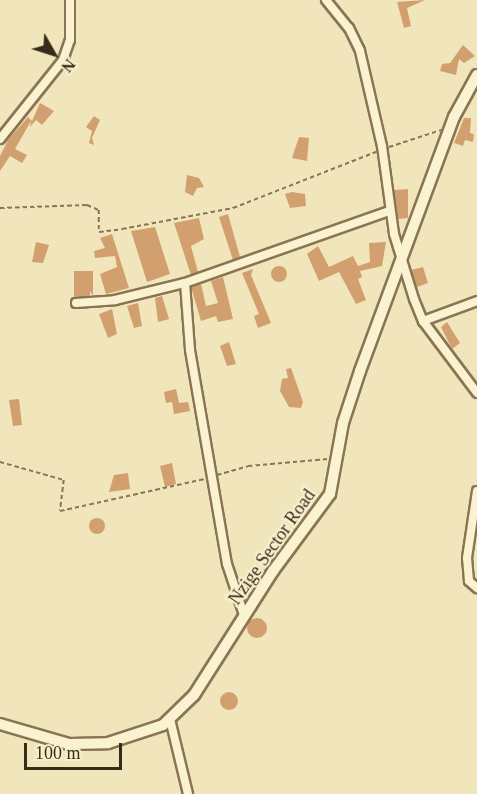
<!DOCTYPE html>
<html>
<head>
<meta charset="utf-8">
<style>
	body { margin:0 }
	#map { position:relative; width:477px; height:794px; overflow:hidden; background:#f1e5bc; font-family:"Times New Roman",serif }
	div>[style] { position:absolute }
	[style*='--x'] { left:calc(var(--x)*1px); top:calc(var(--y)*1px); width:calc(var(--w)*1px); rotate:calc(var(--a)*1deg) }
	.building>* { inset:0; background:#d2a06e }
	.round { border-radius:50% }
	.path>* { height:1.5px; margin-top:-0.75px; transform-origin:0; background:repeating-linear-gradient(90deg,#897554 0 4.5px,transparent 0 7.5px) }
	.roads { filter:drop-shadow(2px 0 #897554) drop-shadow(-2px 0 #897554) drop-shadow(0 2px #897554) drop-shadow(0 -2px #897554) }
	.minor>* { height:8px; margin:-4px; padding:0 4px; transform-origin:4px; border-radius:4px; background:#fbf2cf }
	.secondary>* { height:10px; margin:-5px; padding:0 5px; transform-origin:5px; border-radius:5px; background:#fbf2cf }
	span { translate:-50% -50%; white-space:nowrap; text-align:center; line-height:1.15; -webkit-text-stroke:4.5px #f8efcc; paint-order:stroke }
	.street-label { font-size:18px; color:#372b1a }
	.north { position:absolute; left:24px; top:24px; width:60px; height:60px; -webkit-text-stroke:4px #f8efcc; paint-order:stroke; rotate:129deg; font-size:16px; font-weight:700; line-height:24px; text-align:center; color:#372b1a }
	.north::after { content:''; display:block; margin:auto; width:21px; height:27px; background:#372b1a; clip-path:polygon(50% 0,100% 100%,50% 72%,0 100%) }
	.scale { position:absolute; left:24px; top:743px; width:98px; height:27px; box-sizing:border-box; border:3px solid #372b1a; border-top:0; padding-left:8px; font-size:18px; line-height:21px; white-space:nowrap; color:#372b1a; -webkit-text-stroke:4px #f8efcc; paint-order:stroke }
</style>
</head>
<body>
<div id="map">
	<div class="building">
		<i style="clip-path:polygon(425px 0,407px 8px,411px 26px,404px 28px,397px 2px)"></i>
		<i style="clip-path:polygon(463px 45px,475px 56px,464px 63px,459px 59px,456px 75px,440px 71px,442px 64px,450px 63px)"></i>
		<i style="clip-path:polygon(40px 103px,54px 111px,42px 125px,36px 120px,30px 127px,31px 121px,15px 149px,27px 155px,22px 163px,10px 156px,0 171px,0 156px,8px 140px,28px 117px,32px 121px)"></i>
		<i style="clip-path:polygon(94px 116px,100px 120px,92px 138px,94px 145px,89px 143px,92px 131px,86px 127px)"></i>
		<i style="clip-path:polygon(464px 118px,471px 118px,470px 133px,474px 134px,473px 142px,465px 140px,463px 146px,454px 143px)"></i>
		<i style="clip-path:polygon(299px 137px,309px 138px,307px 161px,292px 158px)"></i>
		<i style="clip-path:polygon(187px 175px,199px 178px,204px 187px,197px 188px,193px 196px,185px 192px)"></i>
		<i style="clip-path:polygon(408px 189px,408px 218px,398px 219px,394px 190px)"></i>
		<i style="clip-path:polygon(292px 192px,305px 194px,306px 206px,290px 208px,285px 194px)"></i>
		<i style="clip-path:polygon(228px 214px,240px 257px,233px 260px,219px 217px)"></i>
		<i style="clip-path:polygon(199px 218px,204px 239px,191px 246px,198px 272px,191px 275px,174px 223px)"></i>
		<i style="clip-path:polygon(155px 227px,170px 274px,147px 282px,131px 231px)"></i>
		<i style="clip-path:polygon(112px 234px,129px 288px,106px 294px,100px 274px,117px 267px,115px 256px,95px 258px,94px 251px,105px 248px,100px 238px)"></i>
		<i style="clip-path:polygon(36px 242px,49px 245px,43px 263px,32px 262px)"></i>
		<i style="clip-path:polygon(386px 242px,382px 266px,360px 271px,362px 277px,358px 279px,366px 300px,356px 304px,339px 272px,319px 281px,307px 254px,318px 246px,329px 267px,353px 256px,358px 266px,370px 262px,369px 243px)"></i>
		<i class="round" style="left:271px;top:266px;width:16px;height:16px"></i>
		<i style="clip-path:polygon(423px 267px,428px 283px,417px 287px,411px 270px)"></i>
		<i style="clip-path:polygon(253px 269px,251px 275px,271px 323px,258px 328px,254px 316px,259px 314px,242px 273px)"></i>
		<i style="clip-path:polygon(74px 271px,93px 271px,93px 296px,90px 291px,90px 296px,74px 297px)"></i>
		<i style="clip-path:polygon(223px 277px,233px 319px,218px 322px,216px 316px,201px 321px,191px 287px,201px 284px,206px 306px,218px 303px,211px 281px)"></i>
		<i style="clip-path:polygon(162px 296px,169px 319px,158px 322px,155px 298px)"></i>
		<i style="clip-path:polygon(138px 303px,142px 326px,134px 328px,127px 306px)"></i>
		<i style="clip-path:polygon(112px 309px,117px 334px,108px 338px,99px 314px)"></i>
		<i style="clip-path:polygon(447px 322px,460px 343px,452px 349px,441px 327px)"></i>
		<i style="clip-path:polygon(229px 342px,236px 364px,227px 366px,220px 346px)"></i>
		<i style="clip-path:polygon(291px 368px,303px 402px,301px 408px,289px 407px,280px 391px,282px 379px,288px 378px,286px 369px)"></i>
		<i style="clip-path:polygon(176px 389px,179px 403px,188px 402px,190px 411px,174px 414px,172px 402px,166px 403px,164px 392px)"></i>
		<i style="clip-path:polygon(19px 399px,22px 425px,13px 426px,9px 400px)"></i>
		<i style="clip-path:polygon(172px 463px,176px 484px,165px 487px,160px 466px)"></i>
		<i style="clip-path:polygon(128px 473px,130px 489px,109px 492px,114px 475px)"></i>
		<i class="round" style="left:89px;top:518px;width:16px;height:16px"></i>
		<i class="round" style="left:247px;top:618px;width:20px;height:20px"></i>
		<i class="round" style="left:220px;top:692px;width:18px;height:18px"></i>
	</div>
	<div class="path">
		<i style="--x:389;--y:147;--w:55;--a:-18.1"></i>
		<i style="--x:0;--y:208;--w:87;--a:-2"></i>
		<i style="--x:87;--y:205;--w:13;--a:23"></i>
		<i style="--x:99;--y:210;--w:22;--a:90"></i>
		<i style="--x:99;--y:232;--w:23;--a:-7"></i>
		<i style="--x:122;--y:229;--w:113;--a:-10.7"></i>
		<i style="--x:233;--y:208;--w:154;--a:-21.4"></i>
		<i style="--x:0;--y:462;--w:66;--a:15.7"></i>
		<i style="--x:64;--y:480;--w:31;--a:97"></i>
		<i style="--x:60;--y:511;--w:148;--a:-12.5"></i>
		<i style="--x:217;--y:475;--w:32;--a:-16"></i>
		<i style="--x:248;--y:466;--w:80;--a:-5"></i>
	</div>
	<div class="roads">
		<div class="minor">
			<i style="--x:326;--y:0;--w:36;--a:51"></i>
			<i style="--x:349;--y:28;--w:25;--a:64"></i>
			<i style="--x:360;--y:51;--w:98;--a:77"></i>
			<i style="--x:382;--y:146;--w:89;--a:82.2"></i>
			<i style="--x:394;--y:234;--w:68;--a:72.9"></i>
			<i style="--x:414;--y:299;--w:24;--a:68"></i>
			<i style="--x:423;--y:321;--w:90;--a:53.1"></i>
			<i style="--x:0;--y:139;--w:101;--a:-51.4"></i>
			<i style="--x:63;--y:60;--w:21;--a:-71"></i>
			<i style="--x:70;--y:40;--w:40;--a:-90"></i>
			<i style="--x:185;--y:283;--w:67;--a:85.7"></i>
			<i style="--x:190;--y:350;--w:217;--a:80.2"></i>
			<i style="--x:227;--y:564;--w:54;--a:71.6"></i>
			<i style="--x:76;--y:303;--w:39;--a:-4"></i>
			<i style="--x:115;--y:300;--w:72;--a:-13.7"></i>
			<i style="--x:185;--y:283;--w:217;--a:-19.4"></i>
			<i style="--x:423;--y:321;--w:58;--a:-20.3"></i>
			<i style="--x:477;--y:491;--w:68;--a:98.5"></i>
			<i style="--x:467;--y:558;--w:23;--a:85"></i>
			<i style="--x:469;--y:581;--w:11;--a:41"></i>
			<i style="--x:170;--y:719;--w:77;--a:76.5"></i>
		</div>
		<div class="secondary">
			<i style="--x:0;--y:724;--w:72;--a:16.2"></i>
			<i style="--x:69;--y:744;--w:39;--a:-1"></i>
			<i style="--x:108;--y:743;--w:58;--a:-18.1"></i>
			<i style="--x:163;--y:725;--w:43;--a:-44.1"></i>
			<i style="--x:194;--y:695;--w:147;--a:-57.5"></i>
			<i style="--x:273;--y:571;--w:96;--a:-53.5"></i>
			<i style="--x:330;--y:494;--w:72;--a:-79.6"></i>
			<i style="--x:343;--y:423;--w:55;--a:-71.9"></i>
			<i style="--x:360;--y:371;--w:271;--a:-69.7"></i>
			<i style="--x:454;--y:117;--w:48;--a:-61.3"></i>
		</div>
	</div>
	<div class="street-label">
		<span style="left:272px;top:547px;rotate:-55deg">Nzige Sector Road</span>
	</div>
	<div class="north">N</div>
	<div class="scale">100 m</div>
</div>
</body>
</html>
